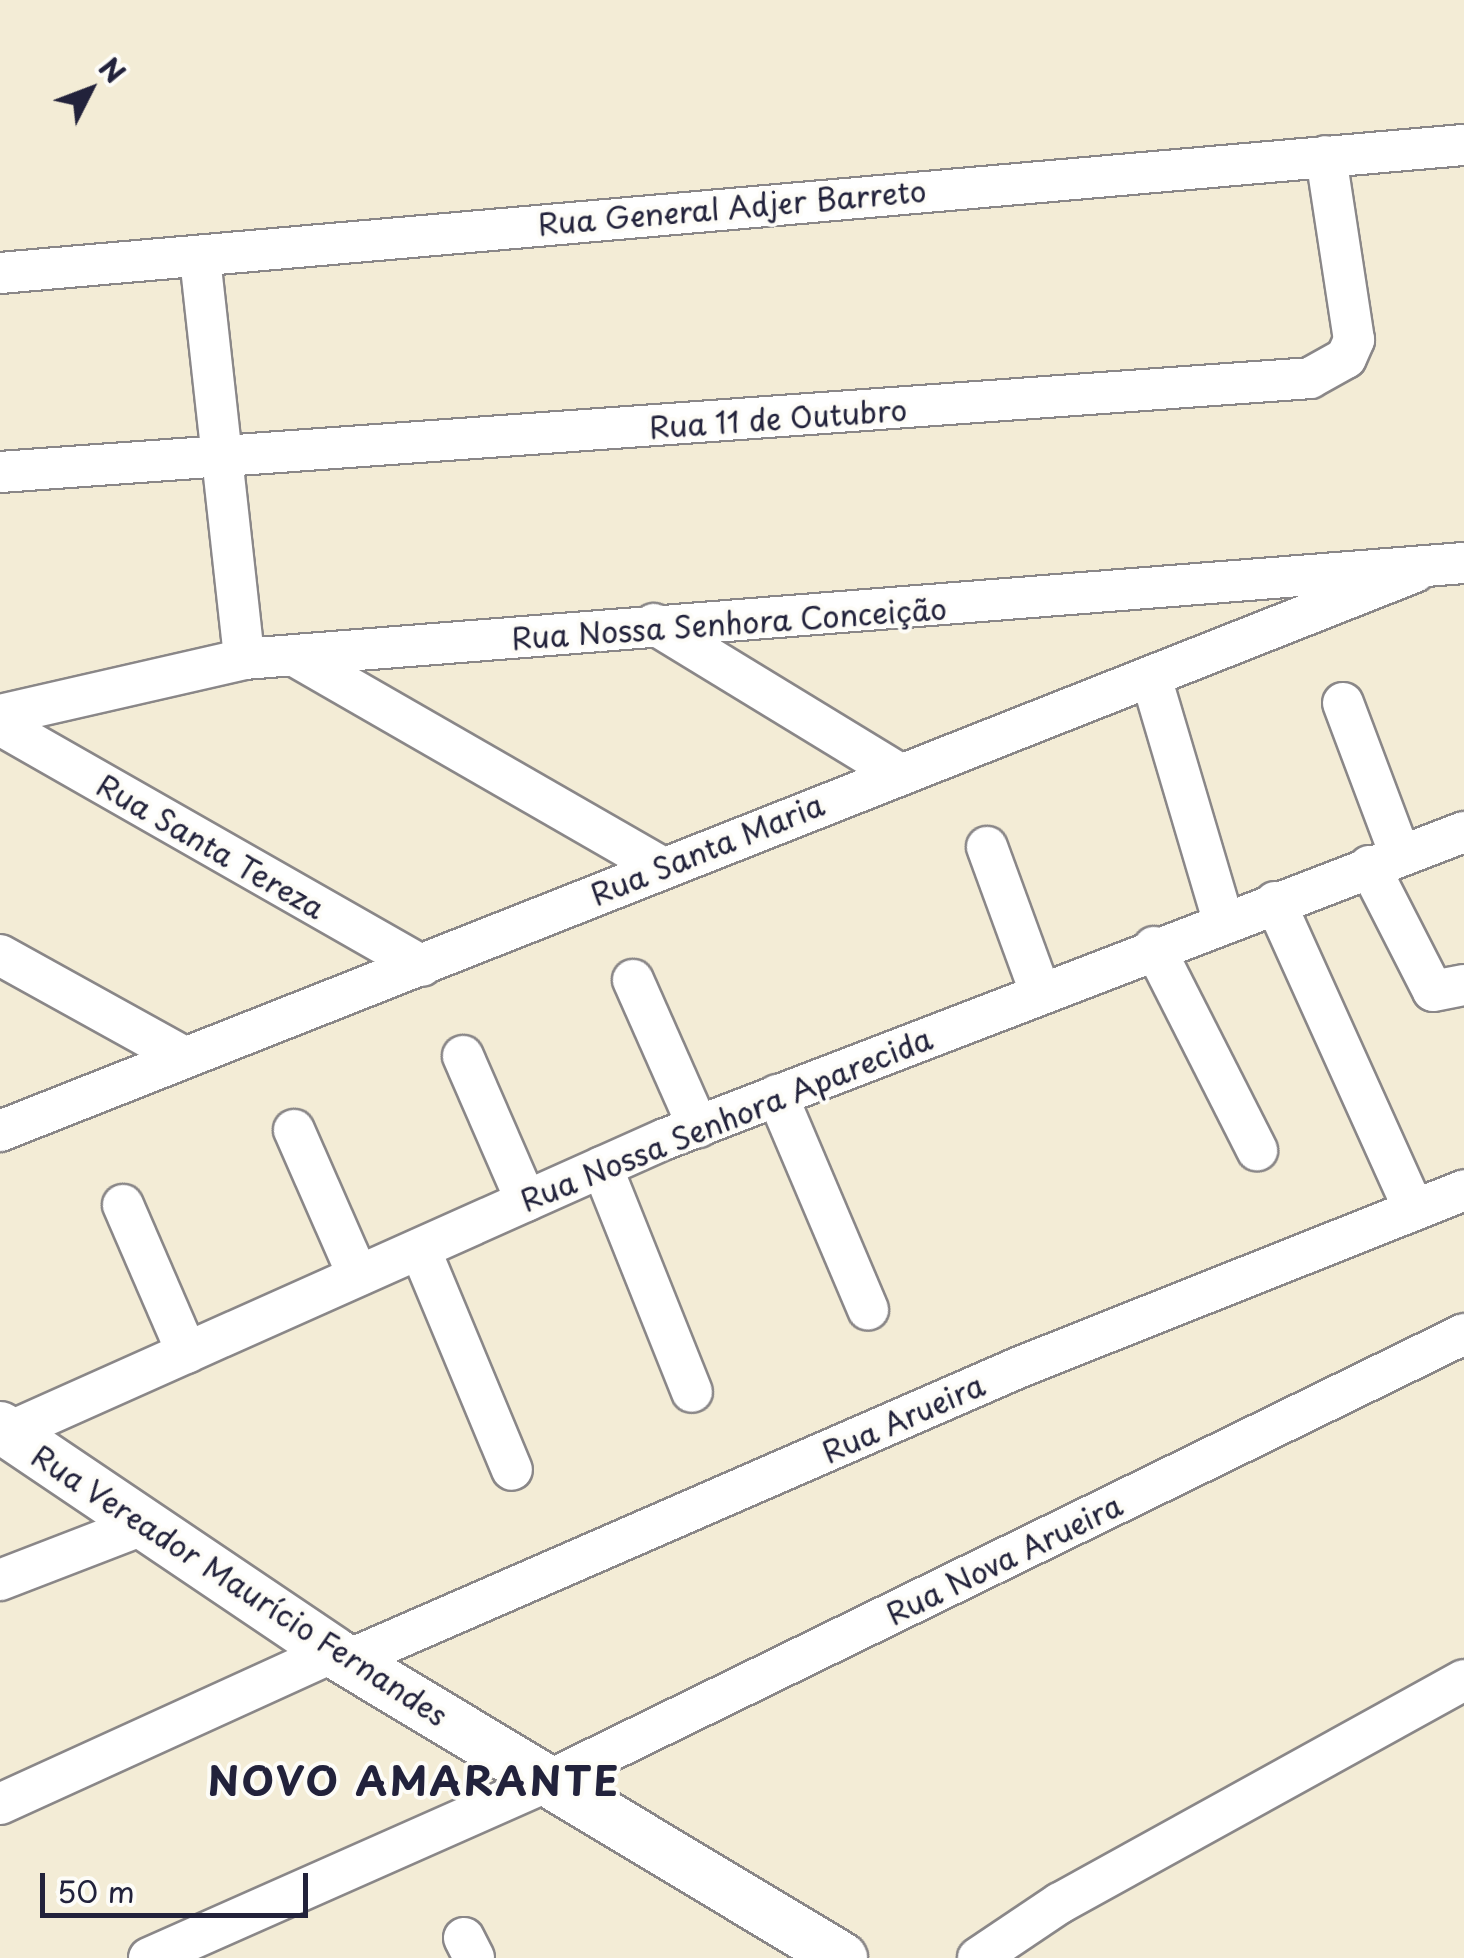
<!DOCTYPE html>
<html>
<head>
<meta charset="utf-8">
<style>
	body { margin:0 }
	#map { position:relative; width:1464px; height:1958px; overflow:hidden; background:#f3ecd6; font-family:"Playpen Sans",sans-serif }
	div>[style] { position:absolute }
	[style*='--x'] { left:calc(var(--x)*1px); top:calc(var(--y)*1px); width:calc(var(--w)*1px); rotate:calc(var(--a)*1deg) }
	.roads { filter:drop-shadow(2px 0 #8a8788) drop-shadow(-2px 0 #8a8788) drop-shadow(0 2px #8a8788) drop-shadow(0 -2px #8a8788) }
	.minor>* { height:40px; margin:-20px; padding:0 20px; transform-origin:20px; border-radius:20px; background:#fff }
	.tertiary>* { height:50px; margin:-25px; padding:0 25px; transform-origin:25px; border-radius:25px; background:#fff }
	span { translate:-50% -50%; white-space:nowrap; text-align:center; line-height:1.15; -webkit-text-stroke:8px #fdfcf7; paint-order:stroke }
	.street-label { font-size:30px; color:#22223b }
	.district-label { font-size:40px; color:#22223b; font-weight:700; letter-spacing:2.5px }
	.north { position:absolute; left:40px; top:40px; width:100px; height:100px; -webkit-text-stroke:8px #fdfcf7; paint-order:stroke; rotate:48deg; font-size:28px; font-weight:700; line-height:40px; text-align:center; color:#22223b }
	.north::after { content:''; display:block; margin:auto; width:35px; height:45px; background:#22223b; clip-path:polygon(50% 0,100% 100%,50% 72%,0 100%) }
	.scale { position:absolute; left:40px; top:1873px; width:268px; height:45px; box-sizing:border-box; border:5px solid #22223b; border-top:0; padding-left:12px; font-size:30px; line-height:35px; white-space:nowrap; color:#22223b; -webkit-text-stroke:8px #fdfcf7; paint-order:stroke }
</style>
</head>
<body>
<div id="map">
	<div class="roads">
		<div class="minor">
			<i style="--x:200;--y:258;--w:403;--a:83.7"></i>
			<i style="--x:0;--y:273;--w:1470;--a:-5"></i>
			<i style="--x:0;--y:472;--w:1313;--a:-4.1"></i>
			<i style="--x:1310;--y:378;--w:41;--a:-29.1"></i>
			<i style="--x:1346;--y:358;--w:20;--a:-66"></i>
			<i style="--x:1354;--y:340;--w:186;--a:-98.7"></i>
			<i style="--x:654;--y:624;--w:284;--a:31.4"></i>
			<i style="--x:298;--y:658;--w:419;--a:29.9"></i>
			<i style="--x:1151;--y:677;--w:253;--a:73.5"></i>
			<i style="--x:1343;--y:703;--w:162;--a:69.4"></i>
			<i style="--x:0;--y:715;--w:250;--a:-12.9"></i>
			<i style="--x:244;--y:659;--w:1224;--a:-4.5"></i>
			<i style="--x:0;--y:725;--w:486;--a:29.7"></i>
			<i style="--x:987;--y:847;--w:154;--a:69.9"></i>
			<i style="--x:1369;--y:866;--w:140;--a:62.9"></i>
			<i style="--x:1433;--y:991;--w:32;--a:-11"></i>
			<i style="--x:1275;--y:902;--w:338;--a:65.7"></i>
			<i style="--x:1154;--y:947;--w:228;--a:63.1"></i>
			<i style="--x:0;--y:955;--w:208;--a:29"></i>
			<i style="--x:633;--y:980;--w:161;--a:66.1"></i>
			<i style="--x:463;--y:1056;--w:158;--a:66.5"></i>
			<i style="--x:777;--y:1095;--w:233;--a:67"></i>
			<i style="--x:294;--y:1130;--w:159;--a:66.3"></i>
			<i style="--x:0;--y:1131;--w:1521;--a:-21.56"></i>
			<i style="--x:602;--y:1167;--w:242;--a:68.2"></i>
			<i style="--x:123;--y:1205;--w:161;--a:66.6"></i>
			<i style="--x:420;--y:1249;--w:239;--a:67.4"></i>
			<i style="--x:0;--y:1436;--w:728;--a:-24.07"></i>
			<i style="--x:665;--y:1139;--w:856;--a:-21.02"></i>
			<i style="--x:0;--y:1580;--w:155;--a:-21.1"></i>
			<i style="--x:348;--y:1660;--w:733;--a:-23.56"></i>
			<i style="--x:1020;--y:1367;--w:478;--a:-21.7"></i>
			<i style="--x:0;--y:1804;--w:366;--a:-24.5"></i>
			<i style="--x:464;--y:1938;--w:22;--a:63"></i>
			<i style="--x:149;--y:1958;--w:432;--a:-23.9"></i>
			<i style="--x:544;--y:1783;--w:1024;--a:-26.01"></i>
			<i style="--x:978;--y:1958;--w:99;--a:-33.9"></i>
			<i style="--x:1060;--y:1903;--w:461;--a:-28.9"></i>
		</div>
		<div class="tertiary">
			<i style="--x:0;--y:1427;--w:402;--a:34"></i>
			<i style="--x:333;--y:1652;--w:594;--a:31.01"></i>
		</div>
	</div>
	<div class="street-label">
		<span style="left:732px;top:207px;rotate:-5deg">Rua General Adjer Barreto</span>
		<span style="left:778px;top:418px;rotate:-4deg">Rua 11 de Outubro</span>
		<span style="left:729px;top:623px;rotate:-4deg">Rua Nossa Senhora Conceição</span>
		<span style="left:211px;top:846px;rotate:30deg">Rua Santa Tereza</span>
		<span style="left:707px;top:849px;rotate:-22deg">Rua Santa Maria</span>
		<span style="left:726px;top:1119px;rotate:-22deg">Rua Nossa Senhora Aparecida</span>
		<span style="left:903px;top:1418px;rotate:-24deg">Rua Arueira</span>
		<span style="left:1004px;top:1559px;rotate:-26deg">Rua Nova Arueira</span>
		<span style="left:240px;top:1585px;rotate:33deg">Rua Vereador Maurício Fernandes</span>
	</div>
	<div class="district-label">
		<span style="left:414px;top:1780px">NOVO AMARANTE</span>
	</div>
	<div class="north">N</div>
	<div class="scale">50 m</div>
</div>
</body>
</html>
